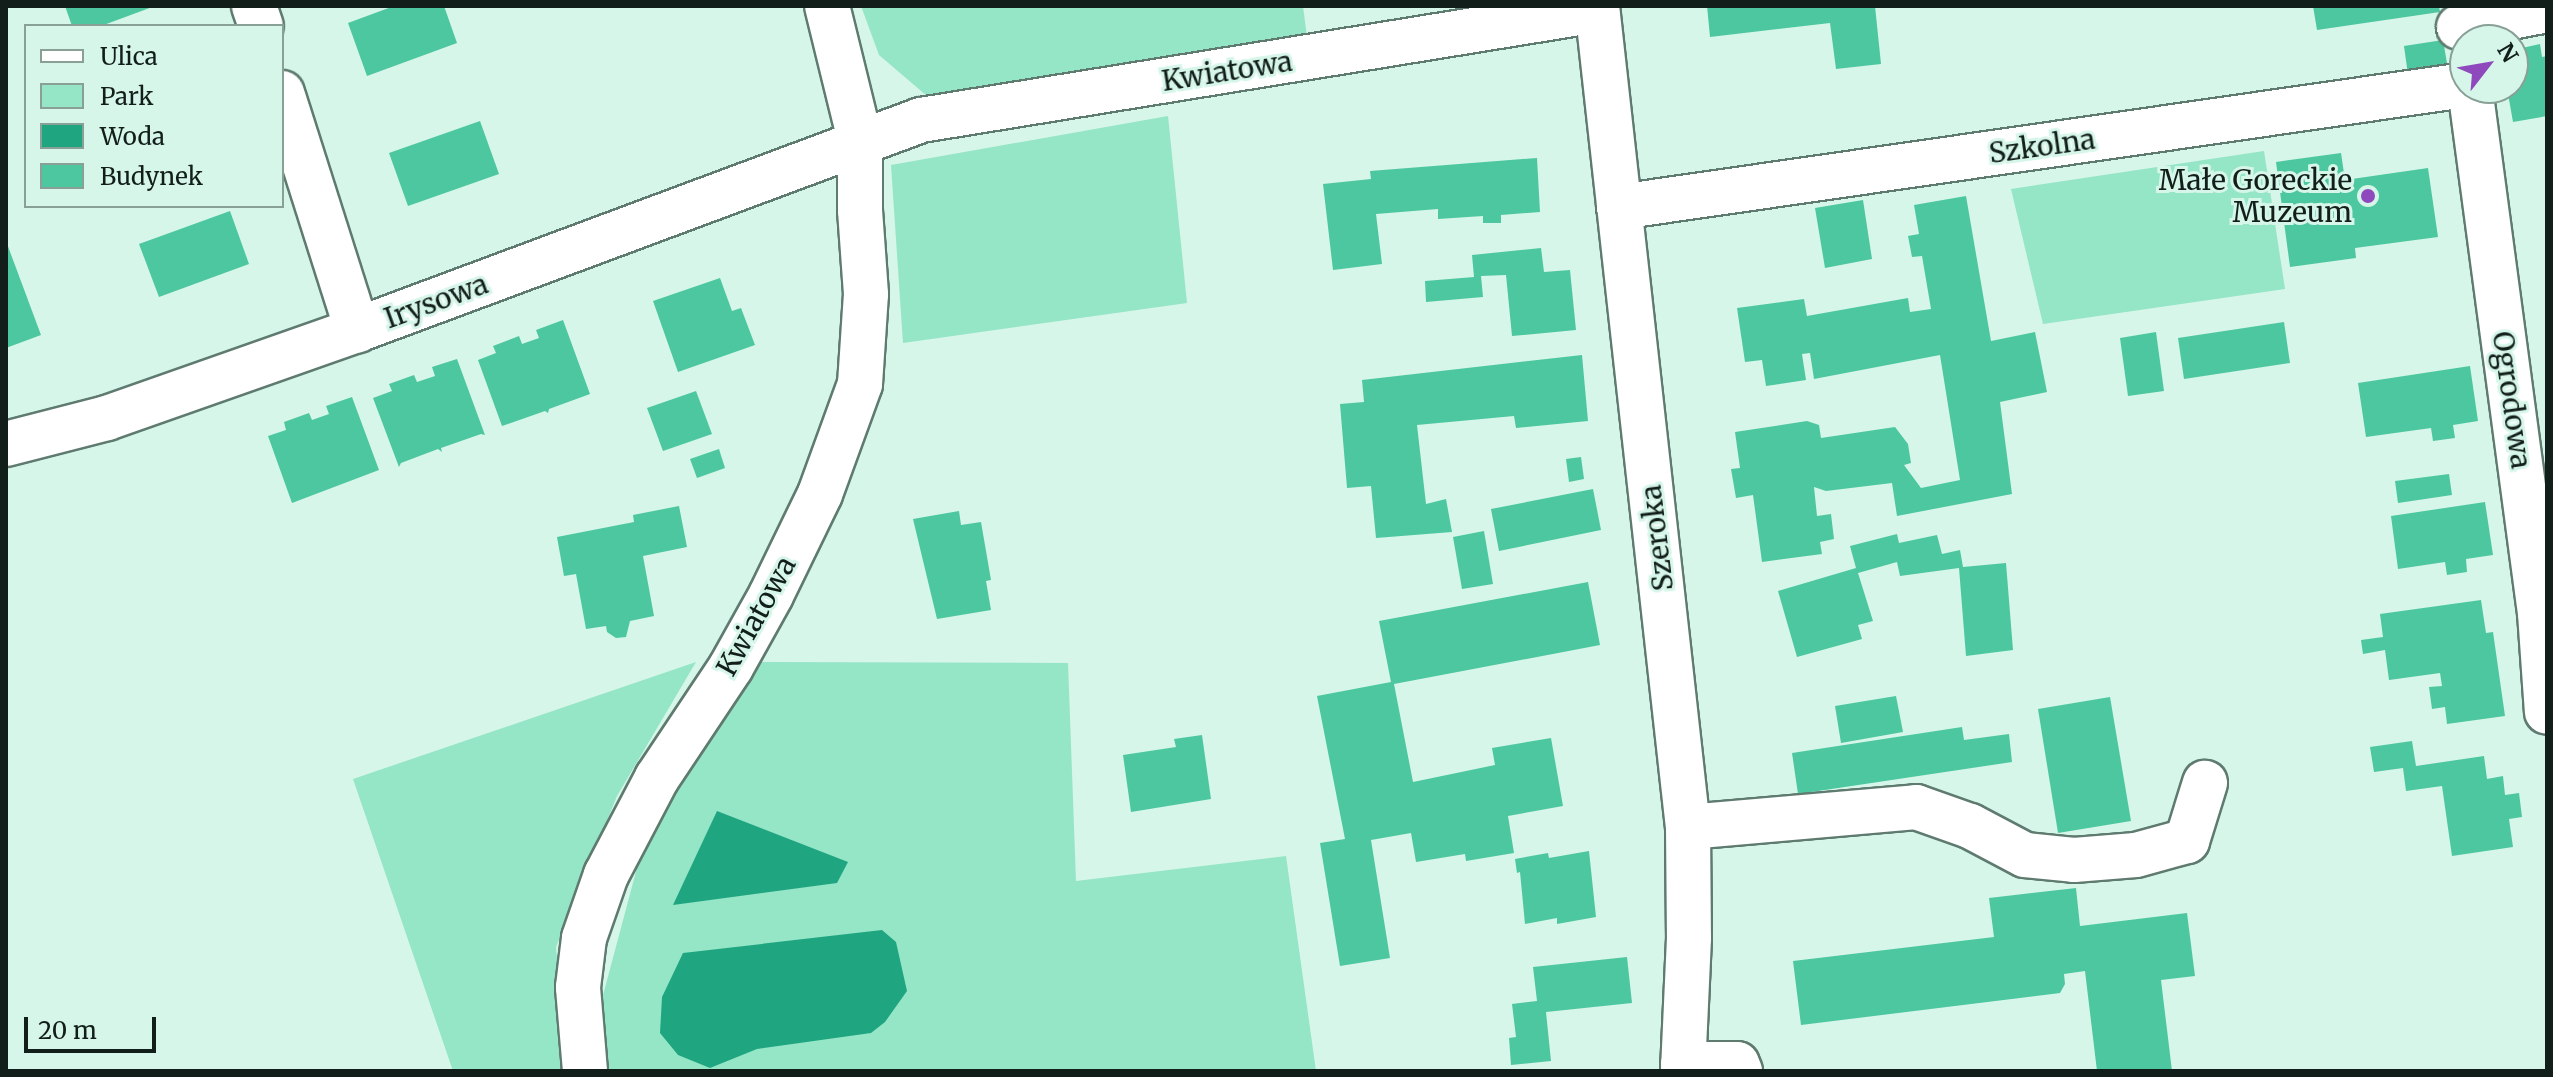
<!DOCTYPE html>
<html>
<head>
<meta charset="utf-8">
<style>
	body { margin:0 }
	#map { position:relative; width:2553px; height:1077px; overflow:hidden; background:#d6f6e9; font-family:Merriweather,serif }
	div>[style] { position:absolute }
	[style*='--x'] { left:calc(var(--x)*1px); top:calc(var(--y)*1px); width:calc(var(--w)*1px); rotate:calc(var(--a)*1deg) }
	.green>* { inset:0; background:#95e5c7 }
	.water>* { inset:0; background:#1fa681 }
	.building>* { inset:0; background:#4dc79f }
	.roads { filter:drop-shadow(2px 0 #5f7b70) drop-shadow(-2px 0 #5f7b70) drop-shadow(0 2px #5f7b70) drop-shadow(0 -2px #5f7b70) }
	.minor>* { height:44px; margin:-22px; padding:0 22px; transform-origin:22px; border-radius:22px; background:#fff }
	.dots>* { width:22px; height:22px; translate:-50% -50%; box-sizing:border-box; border:4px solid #d6f6e9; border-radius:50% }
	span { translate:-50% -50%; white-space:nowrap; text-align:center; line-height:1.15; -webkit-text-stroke:6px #d6f6e9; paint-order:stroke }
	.street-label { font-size:28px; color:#121e19 }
	.poi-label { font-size:28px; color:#121e19 }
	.right { translate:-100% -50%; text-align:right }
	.frame { position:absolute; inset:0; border:8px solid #121e19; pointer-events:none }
	.legend { position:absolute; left:24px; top:24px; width:260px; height:184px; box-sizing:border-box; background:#d6f6e9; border:2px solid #88a096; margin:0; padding:10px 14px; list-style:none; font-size:24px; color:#121e19 }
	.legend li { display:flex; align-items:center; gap:16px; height:40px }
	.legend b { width:40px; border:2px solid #88a096 }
	.north { position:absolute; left:2449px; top:24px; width:80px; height:80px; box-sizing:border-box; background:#d6f6e9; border:2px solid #88a096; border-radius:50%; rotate:59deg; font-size:22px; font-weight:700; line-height:32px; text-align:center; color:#121e19 }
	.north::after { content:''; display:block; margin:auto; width:28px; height:36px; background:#8e49bc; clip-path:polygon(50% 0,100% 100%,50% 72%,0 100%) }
	.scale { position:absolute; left:24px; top:1017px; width:132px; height:36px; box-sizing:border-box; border:4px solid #121e19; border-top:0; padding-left:10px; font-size:24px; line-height:28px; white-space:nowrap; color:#121e19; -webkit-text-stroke:6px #d6f6e9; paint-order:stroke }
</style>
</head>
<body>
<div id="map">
	<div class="green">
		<i style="clip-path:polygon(861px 6px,1303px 6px,1307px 37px,927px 96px,879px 55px)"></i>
		<i style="clip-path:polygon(1168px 116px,1187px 303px,903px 343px,891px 165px)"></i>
		<i style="clip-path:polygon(2264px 151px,2285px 289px,2043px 324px,2011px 189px)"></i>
		<i style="clip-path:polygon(696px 662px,617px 796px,556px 947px,567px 1071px,453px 1071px,353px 779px)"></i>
		<i style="clip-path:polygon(760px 662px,1068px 663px,1076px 881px,1286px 856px,1316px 1071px,608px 1071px,598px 1014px,650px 819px)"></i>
	</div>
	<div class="water">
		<i style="clip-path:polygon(717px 811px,848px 862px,837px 883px,673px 905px)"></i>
		<i style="clip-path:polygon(882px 930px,896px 942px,907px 991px,885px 1022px,871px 1033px,757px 1049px,710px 1068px,678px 1055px,660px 1033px,662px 997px,683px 953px)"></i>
	</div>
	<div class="building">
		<i style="clip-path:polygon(65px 6px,155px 6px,101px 26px,72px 26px)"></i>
		<i style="clip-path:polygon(394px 6px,444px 6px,457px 43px,367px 76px,348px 23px)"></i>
		<i style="clip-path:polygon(1707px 6px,1875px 6px,1881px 64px,1836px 69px,1830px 23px,1710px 37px)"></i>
		<i style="clip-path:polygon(2313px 6px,2439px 6px,2440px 12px,2317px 30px)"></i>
		<i style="clip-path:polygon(2443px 40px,2448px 69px,2408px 75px,2404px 46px)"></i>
		<i style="clip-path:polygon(2540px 44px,2542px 57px,2547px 56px,2547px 116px,2513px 122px,2507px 88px,2513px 88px,2513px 63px,2524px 61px,2522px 48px)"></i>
		<i style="clip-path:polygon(480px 121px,499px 174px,408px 206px,389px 153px)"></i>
		<i style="clip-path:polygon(2341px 153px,2345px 180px,2428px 168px,2438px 237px,2355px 248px,2356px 258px,2290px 267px,2276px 162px)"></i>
		<i style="clip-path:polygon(1537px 158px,1540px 212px,1501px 215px,1501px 223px,1483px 223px,1483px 216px,1438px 219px,1438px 209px,1376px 214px,1382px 264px,1333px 270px,1323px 184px,1371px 179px,1370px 171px)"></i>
		<i style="clip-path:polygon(1966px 196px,1991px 341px,2035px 332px,2047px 392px,2000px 402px,2012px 494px,1897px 516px,1892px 483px,1826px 491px,1814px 487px,1817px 516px,1831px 514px,1834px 539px,1820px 542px,1822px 554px,1762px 562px,1753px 495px,1736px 498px,1731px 469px,1740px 468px,1735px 432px,1807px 421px,1819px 425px,1821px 438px,1895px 427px,1908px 444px,1911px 463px,1904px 465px,1921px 488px,1960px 480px,1940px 355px,1814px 379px,1810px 353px,1802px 354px,1806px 380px,1766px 386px,1762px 360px,1745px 362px,1737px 308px,1804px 299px,1807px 316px,1908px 298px,1910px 312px,1931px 309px,1922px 256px,1912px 257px,1908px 236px,1919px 234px,1914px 205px)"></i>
		<i style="clip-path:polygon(1863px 200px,1872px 259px,1825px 268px,1815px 208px)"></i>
		<i style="clip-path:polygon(230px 211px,249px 264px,159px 297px,139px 244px)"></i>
		<i style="clip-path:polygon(6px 241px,41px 335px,6px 348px)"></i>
		<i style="clip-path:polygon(1541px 248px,1544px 272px,1570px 270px,1576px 330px,1512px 336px,1506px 275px,1481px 276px,1483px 297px,1426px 302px,1425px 281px,1474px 277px,1472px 255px)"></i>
		<i style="clip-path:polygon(720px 278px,732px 311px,741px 308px,755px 345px,678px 372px,653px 301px)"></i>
		<i style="clip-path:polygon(563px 320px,590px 394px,549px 409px,548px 413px,545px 411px,502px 426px,478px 360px,496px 353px,493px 346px,519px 336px,522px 344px,539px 338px,536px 330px)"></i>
		<i style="clip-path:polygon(2284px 322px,2290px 363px,2184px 379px,2178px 338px)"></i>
		<i style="clip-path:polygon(2156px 332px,2164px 391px,2128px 396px,2120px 338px)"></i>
		<i style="clip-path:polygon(1582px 355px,1588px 421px,1516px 428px,1514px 416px,1417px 425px,1426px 504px,1446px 499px,1452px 532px,1376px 538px,1371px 486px,1347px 488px,1340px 404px,1364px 402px,1362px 380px)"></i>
		<i style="clip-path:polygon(457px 359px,485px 435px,481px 434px,441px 448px,442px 452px,438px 449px,401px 463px,399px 467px,373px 398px,392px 391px,389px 384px,414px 375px,417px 382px,435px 376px,432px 367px)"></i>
		<i style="clip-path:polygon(2470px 366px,2478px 421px,2453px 425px,2455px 438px,2433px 441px,2431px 428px,2366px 437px,2358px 383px)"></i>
		<i style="clip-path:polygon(696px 391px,712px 434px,663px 451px,647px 408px)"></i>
		<i style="clip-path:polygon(352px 397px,379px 470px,292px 503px,268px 436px,286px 430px,284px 422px,309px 413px,312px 420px,329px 414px,326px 406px)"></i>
		<i style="clip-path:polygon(719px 449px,725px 468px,697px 478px,690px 459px)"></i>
		<i style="clip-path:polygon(1581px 457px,1584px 479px,1569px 482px,1566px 459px)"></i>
		<i style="clip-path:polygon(2449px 474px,2452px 495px,2398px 503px,2395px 481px)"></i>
		<i style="clip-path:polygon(1593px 489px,1601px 530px,1499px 551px,1491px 509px)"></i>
		<i style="clip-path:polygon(2485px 502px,2493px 555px,2466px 559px,2467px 572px,2447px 575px,2445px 562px,2398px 569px,2391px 516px)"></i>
		<i style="clip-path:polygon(679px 506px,687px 547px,643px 556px,654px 616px,630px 621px,626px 637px,616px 638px,607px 632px,606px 626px,586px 629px,576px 574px,564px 576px,557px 537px,634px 522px,633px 515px)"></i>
		<i style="clip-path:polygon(959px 511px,961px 525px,981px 522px,991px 580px,986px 581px,991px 610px,937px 619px,913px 519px)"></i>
		<i style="clip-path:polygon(1484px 531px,1493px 584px,1462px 589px,1453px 537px)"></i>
		<i style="clip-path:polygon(1897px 534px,1899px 543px,1937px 535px,1942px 554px,1960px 550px,1963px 567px,2006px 563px,2013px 650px,1966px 656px,1959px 568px,1900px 576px,1897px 562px,1858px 573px,1873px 621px,1858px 625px,1862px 639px,1797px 657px,1778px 591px,1856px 568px,1850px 546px)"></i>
		<i style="clip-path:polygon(1588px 582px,1600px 645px,1394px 684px,1413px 782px,1495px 765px,1492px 748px,1551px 738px,1563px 806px,1508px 816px,1514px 853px,1466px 861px,1465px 854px,1416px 862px,1411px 833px,1371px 840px,1390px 958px,1340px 966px,1320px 843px,1345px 839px,1317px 696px,1391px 682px,1379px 621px)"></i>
		<i style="clip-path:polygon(2481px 600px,2486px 633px,2493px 632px,2505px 716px,2447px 724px,2445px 707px,2432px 709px,2429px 687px,2442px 686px,2440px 673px,2389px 680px,2385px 650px,2363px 654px,2361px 640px,2383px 637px,2380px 614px)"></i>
		<i style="clip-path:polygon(1896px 696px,1903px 732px,1841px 743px,1835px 706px)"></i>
		<i style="clip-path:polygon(2110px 697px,2131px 821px,2058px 833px,2038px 709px)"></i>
		<i style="clip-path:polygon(1962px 727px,1964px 740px,2009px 734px,2012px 762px,1798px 794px,1792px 753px)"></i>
		<i style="clip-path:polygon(1202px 735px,1211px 799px,1131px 812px,1123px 755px,1176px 747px,1174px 739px)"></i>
		<i style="clip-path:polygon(2412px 741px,2416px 766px,2484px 756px,2487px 779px,2503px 776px,2505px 795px,2519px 793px,2522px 817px,2509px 819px,2513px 847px,2452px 856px,2442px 786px,2406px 791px,2403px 768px,2374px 772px,2370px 747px)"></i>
		<i style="clip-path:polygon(1589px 851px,1596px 917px,1557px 924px,1557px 918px,1525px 924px,1520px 872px,1517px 873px,1515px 859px,1548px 853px,1549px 858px)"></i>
		<i style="clip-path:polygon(2076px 888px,2080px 926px,2187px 913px,2195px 976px,2161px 980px,2172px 1071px,2097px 1071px,2085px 971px,2064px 974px,2065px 984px,2060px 993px,1801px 1025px,1793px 961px,1994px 937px,1989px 898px)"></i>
		<i style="clip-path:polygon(1627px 957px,1632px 1003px,1546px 1012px,1551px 1061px,1511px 1065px,1509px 1038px,1516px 1037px,1512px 1004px,1537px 1001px,1533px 967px)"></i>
	</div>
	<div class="roads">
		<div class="minor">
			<i style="--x:254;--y:6;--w:21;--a:71"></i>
			<i style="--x:1597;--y:6;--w:826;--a:83.68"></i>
			<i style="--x:1688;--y:827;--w:111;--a:89.5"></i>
			<i style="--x:1689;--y:938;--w:133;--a:92.6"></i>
			<i style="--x:2459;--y:27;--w:90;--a:-10.9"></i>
			<i style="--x:2470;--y:88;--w:530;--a:82.41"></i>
			<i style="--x:2540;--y:613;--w:99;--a:86"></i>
			<i style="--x:282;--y:93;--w:249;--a:72.4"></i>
			<i style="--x:1619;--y:207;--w:855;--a:-8.21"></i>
			<i style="--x:6;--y:444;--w:104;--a:-14.4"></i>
			<i style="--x:107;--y:418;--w:265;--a:-19.4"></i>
			<i style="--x:357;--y:330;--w:602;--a:-20.42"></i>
			<i style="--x:921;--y:120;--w:685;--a:-9.24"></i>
			<i style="--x:1688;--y:827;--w:229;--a:-5"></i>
			<i style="--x:1916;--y:807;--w:57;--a:19.4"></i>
			<i style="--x:1970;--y:826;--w:62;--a:27.8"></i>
			<i style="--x:2025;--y:855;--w:49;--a:5.8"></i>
			<i style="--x:2074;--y:860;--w:62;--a:-4.6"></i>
			<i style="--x:2136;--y:855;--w:53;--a:-15.4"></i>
			<i style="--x:2187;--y:841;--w:61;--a:-72.8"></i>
			<i style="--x:1683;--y:1064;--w:54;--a:0"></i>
			<i style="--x:1737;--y:1064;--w:8;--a:67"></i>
			<i style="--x:585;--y:1071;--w:84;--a:-94.8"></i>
			<i style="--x:578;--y:987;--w:49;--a:-83"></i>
			<i style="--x:584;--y:938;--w:67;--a:-70.8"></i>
			<i style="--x:606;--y:875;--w:110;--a:-62.3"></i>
			<i style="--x:657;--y:778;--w:133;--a:-56.3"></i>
			<i style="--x:731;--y:667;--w:82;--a:-60.9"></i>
			<i style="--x:771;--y:595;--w:112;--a:-64.1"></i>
			<i style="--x:820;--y:494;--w:117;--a:-70"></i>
			<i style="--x:860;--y:384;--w:90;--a:-86.2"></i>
			<i style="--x:866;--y:294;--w:84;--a:-94.1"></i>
			<i style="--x:860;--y:210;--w:70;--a:-90"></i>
			<i style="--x:860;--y:140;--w:138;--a:-103.8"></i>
		</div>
	</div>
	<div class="dots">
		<i style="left:2368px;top:196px;background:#8e49bc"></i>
	</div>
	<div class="street-label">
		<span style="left:1227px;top:71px;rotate:-9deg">Kwiatowa</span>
		<span style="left:2042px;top:146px;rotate:-8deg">Szkolna</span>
		<span style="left:436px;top:301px;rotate:-20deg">Irysowa</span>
		<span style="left:2512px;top:400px;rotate:82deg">Ogrodowa</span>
		<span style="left:1657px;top:538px;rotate:-97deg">Szeroka</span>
		<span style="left:756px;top:616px;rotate:-61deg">Kwiatowa</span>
	</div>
	<div class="poi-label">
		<span class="right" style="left:2352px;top:196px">Małe Goreckie<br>Muzeum</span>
	</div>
	<div class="frame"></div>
	<ul class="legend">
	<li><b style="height:10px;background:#fff"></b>Ulica</li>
	<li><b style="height:22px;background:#95e5c7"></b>Park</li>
	<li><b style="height:22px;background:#1fa681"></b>Woda</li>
	<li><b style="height:22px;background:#4dc79f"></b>Budynek</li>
	</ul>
	<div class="north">N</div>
	<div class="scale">20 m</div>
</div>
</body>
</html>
